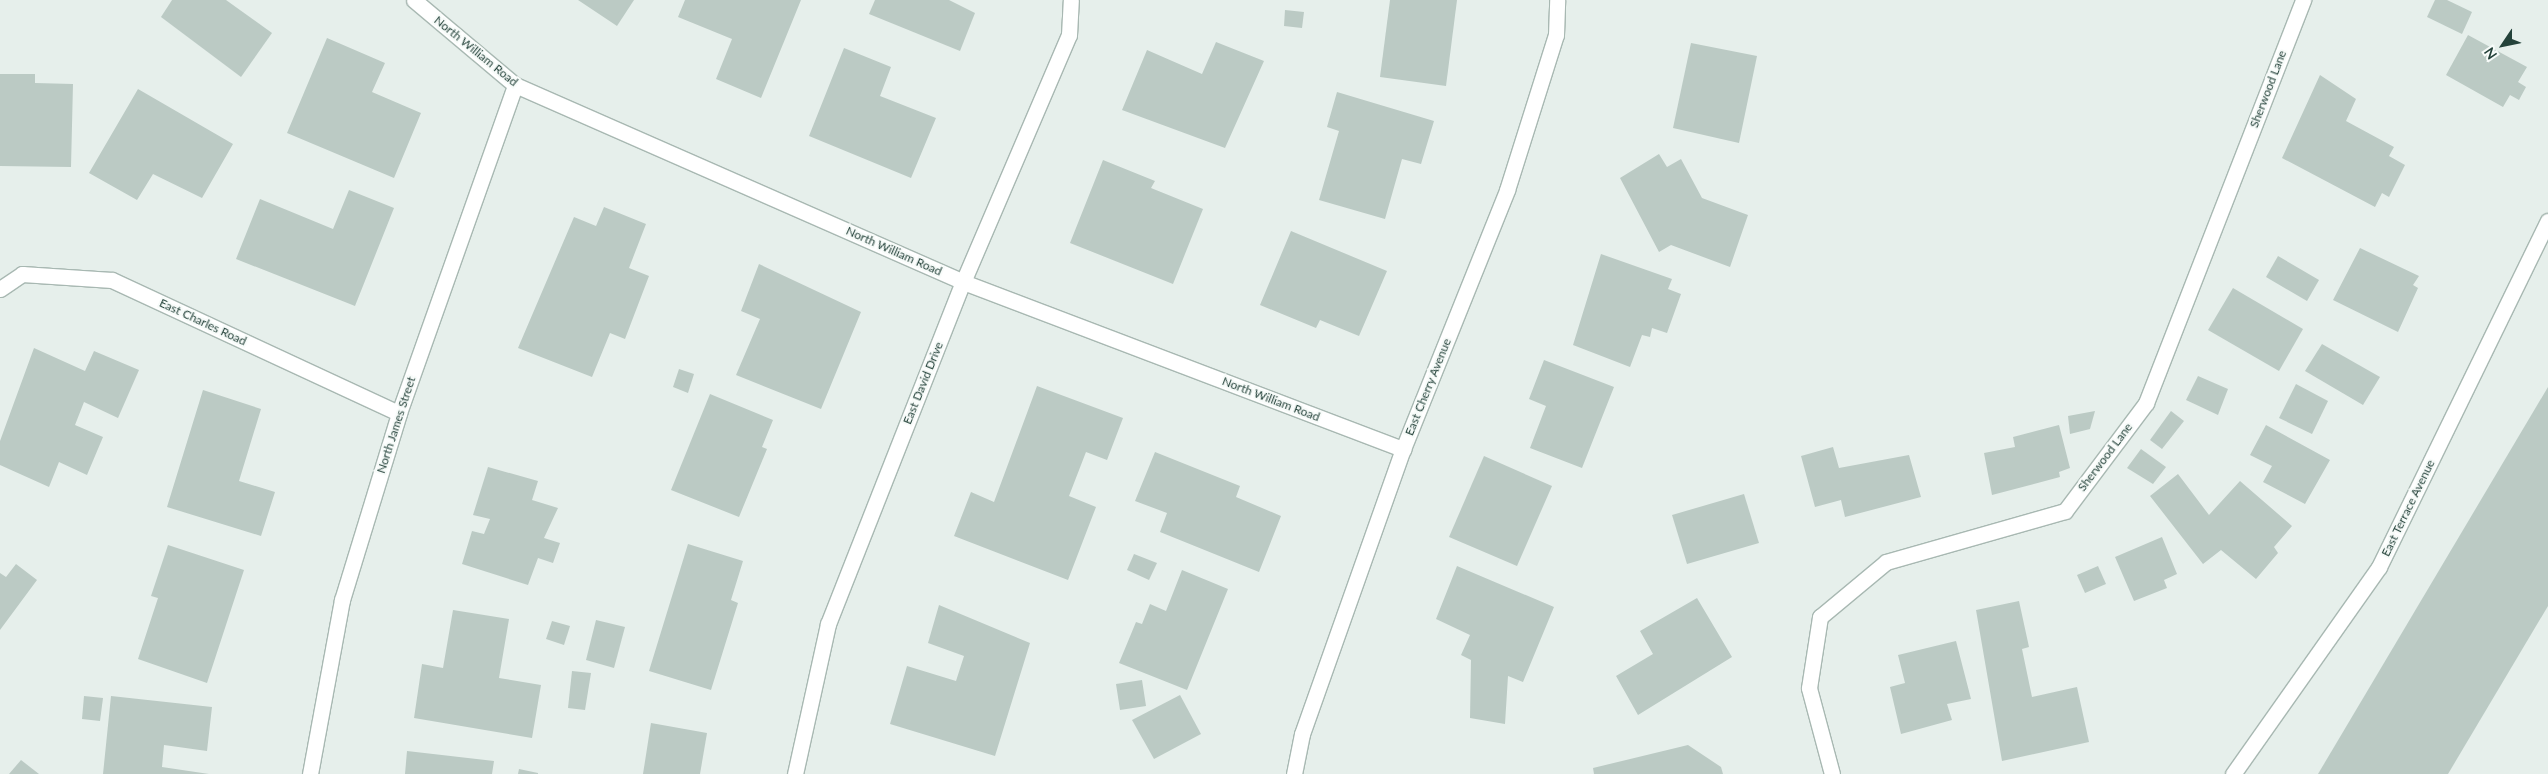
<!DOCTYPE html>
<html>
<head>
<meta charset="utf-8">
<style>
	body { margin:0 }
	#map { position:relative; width:2548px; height:774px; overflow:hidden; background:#e6efeb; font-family:Lato,sans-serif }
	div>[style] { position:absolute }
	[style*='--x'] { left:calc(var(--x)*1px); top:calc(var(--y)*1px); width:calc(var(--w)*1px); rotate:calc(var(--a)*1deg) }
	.building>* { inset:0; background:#bbcac4 }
	.roads { filter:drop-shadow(1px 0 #a8b8b2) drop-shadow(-1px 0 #a8b8b2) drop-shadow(0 1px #a8b8b2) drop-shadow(0 -1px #a8b8b2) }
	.street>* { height:15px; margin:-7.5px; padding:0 7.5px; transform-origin:7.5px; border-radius:7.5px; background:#fff }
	span { translate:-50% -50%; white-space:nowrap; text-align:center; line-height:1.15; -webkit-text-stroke:4px #f7fbf9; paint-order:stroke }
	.street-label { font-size:12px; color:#24423a }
	.north { position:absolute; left:2478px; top:20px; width:50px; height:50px; -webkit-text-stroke:4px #f7fbf9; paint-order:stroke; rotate:236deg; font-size:14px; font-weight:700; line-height:20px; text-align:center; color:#24423a }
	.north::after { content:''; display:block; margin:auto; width:18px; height:22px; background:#24423a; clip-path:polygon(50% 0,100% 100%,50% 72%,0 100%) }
</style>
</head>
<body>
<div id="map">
	<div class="building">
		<i style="clip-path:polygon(172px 0,226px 0,272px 33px,241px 77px,161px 17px)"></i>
		<i style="clip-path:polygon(578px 0,634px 0,617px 26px)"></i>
		<i style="clip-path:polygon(685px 0,801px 0,761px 98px,716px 79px,732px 39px,678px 17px)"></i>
		<i style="clip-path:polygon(875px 0,949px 0,975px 13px,960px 51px,869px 14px)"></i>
		<i style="clip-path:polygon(1390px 0,1457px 0,1446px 86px,1380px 77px)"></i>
		<i style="clip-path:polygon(2435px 0,2447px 0,2472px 12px,2462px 34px,2427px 17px)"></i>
		<i style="clip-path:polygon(1285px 10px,1304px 12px,1302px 28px,1284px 26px)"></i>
		<i style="clip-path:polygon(2468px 35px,2527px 67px,2518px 82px,2526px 87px,2519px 100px,2510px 95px,2503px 107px,2446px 75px)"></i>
		<i style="clip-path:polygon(327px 38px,385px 63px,372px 92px,421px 113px,394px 178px,287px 133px)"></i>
		<i style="clip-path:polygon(1216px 42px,1264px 61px,1225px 148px,1122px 110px,1147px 50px,1202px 74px)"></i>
		<i style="clip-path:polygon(1691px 43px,1757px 56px,1739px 143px,1673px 128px)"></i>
		<i style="clip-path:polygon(844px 48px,891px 67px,880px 96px,936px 118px,911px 178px,809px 136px)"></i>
		<i style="clip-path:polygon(0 74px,35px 74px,35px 83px,73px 84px,71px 167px,0 166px)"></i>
		<i style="clip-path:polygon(2320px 75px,2356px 99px,2346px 121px,2394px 147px,2389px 156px,2405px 165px,2389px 197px,2382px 193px,2375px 207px,2282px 158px)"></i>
		<i style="clip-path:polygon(138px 89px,233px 144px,202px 198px,153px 174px,137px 200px,89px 173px)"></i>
		<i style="clip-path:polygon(1337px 92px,1434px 121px,1421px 164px,1402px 159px,1385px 219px,1319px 200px,1339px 131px,1327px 127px)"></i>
		<i style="clip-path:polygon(1659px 154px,1667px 167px,1681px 159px,1702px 198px,1748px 215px,1730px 267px,1671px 245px,1659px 252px,1620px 178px)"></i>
		<i style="clip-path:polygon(1103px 160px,1155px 181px,1151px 188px,1203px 209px,1173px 284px,1070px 243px)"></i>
		<i style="clip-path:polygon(349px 190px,394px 208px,355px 306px,236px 259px,260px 199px,333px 229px)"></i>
		<i style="clip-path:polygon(604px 207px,646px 224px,629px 268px,649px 276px,625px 339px,610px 333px,592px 377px,518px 348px,574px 217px,596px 226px)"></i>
		<i style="clip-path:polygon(1291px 231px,1387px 271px,1359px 336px,1320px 320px,1316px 328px,1260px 305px)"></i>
		<i style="clip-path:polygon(2360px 248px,2419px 276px,2413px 285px,2418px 288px,2398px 332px,2333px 300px)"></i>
		<i style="clip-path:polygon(1601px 254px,1672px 279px,1668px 289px,1681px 294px,1667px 333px,1652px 328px,1650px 337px,1642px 335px,1630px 367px,1573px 345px)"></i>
		<i style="clip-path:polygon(2278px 256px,2319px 280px,2307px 301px,2266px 277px)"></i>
		<i style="clip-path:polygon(759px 264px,861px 312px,821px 409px,736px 375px,760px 319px,741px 311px)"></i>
		<i style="clip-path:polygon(2233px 288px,2303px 329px,2279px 371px,2208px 330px)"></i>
		<i style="clip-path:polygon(2322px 344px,2380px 377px,2363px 405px,2305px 371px)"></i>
		<i style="clip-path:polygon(34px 348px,85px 371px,94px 351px,139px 370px,118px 418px,84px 402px,75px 425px,103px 437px,87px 475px,59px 462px,49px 487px,0 465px,0 441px)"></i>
		<i style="clip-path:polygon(1544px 360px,1614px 387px,1582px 468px,1530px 448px,1546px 406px,1529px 399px)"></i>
		<i style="clip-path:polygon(679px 369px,694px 374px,688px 393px,673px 387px)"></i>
		<i style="clip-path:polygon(2198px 376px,2228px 389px,2218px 415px,2186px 400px)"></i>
		<i style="clip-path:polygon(2296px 384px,2328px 401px,2312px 434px,2279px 418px)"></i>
		<i style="clip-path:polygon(1037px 386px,1123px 418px,1107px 460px,1086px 452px,1069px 496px,1096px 507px,1068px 580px,954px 536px,971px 492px,994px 502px)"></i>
		<i style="clip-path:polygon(2548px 387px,2548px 606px,2448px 774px,2318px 774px)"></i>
		<i style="clip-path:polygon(203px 390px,261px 409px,239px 481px,275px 492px,261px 536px,167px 507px)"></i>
		<i style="clip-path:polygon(710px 394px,773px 420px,762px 447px,767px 449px,739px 517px,671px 490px)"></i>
		<i style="clip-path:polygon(2095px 411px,2090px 429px,2070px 434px,2068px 416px)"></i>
		<i style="clip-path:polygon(2171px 411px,2184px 421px,2162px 449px,2150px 440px)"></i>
		<i style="clip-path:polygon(2059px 425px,2070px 468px,2059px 472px,2060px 477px,1992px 495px,1984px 453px,2015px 447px,2013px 437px)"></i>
		<i style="clip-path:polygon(2266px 425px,2330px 460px,2305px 504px,2263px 482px,2272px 466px,2250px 455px)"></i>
		<i style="clip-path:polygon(1833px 447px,1839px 468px,1909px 455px,1921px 497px,1845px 517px,1841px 500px,1815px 507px,1801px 456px)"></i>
		<i style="clip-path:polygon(2141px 449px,2166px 467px,2153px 484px,2127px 468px)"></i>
		<i style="clip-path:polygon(1155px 452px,1240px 486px,1236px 497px,1281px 516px,1259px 572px,1160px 532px,1167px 513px,1135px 501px)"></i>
		<i style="clip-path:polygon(1484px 456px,1552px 486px,1517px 566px,1449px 537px)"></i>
		<i style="clip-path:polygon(488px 467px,538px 481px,532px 500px,558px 508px,544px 538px,560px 543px,553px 563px,538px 558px,528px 585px,462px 564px,472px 531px,484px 534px,490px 519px,473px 515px)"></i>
		<i style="clip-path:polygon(2178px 474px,2209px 515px,2240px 481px,2292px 526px,2274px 547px,2278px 553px,2256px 579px,2221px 550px,2203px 564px,2150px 496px)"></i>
		<i style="clip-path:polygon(1744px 494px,1759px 543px,1687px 564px,1672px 515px)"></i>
		<i style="clip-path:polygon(2162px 537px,2177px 574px,2164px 580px,2167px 588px,2134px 601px,2115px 557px)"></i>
		<i style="clip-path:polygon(688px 544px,743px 561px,731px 600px,738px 603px,711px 690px,649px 671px)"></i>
		<i style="clip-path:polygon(168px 545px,244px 570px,207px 683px,138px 659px,158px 598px,151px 596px)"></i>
		<i style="clip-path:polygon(1134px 554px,1157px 563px,1149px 580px,1127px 570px)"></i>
		<i style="clip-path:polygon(16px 564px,37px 580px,0 630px,0 573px,6px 577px)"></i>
		<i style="clip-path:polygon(1457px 566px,1554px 607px,1523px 682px,1508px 676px,1505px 724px,1470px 718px,1471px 660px,1461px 655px,1470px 635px,1436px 619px)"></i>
		<i style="clip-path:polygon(2098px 566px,2106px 584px,2085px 593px,2077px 575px)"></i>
		<i style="clip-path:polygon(1182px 570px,1228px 589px,1187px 690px,1119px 663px,1136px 622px,1142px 624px,1150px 604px,1166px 611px)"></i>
		<i style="clip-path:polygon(1697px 598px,1732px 657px,1638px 715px,1616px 676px,1653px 654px,1640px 631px)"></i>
		<i style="clip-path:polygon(2019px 601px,2029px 647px,2022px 649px,2032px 697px,2077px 687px,2089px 742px,2002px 761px,1976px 610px)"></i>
		<i style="clip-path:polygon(939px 605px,1030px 643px,995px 756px,890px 724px,907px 666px,956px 681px,964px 656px,928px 643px)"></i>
		<i style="clip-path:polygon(453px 610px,509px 619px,499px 678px,541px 685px,532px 738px,414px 718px,422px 664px,443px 668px)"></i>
		<i style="clip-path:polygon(596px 620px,625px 627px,614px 668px,586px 660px)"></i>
		<i style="clip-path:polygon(552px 621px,570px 626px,564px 645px,546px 639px)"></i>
		<i style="clip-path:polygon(1956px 641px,1971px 699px,1947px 704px,1952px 720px,1901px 734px,1890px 687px,1905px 683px,1898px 655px)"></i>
		<i style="clip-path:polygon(572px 671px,591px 673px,585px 710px,568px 708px)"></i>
		<i style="clip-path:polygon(1142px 680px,1146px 706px,1120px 710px,1116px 684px)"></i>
		<i style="clip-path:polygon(1180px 695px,1201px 734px,1154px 759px,1132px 720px)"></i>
		<i style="clip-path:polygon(84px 696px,103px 698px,100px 721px,82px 719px)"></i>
		<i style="clip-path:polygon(111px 696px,212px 707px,207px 751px,164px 745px,162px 767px,209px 774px,103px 774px)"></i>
		<i style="clip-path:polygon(651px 723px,707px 733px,700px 774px,643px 774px)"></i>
		<i style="clip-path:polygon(1688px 745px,1721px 767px,1723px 774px,1594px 774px,1593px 768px)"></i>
		<i style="clip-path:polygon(407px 751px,494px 761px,492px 774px,405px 774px)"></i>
		<i style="clip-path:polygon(21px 760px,39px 774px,9px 774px)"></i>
		<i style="clip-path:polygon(519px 769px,538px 773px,538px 774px,518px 774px)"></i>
	</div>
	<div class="roads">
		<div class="street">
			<i style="--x:414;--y:0;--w:132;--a:40.1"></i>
			<i style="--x:515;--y:85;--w:489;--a:23.7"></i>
			<i style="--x:963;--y:282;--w:471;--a:20.8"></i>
			<i style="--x:0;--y:289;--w:27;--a:-34"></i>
			<i style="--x:22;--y:274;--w:90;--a:3.8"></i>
			<i style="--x:112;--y:280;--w:316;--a:24.9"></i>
			<i style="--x:310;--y:774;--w:177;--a:-79.6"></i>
			<i style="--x:342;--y:600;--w:195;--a:-73"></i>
			<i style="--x:399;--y:413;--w:348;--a:-70.5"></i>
			<i style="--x:795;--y:774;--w:154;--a:-77.6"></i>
			<i style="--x:828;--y:624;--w:368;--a:-68.5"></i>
			<i style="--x:963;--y:282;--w:269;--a:-66.8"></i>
			<i style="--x:1069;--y:35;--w:35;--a:-87"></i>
			<i style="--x:1294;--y:774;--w:41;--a:-78.7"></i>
			<i style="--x:1302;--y:734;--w:302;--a:-70.5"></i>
			<i style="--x:1403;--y:449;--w:279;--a:-68.1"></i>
			<i style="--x:1507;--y:190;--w:163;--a:-72.5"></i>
			<i style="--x:1556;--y:35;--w:35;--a:-88"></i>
			<i style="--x:1832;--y:774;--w:89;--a:-105"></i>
			<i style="--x:1809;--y:688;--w:72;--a:-81.2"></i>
			<i style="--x:1820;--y:617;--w:86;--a:-39.8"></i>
			<i style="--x:1886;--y:562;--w:186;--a:-15.9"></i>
			<i style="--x:2065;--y:511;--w:135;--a:-53.1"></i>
			<i style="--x:2146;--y:403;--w:433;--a:-68.7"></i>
			<i style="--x:2233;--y:774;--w:253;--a:-54.8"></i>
			<i style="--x:2379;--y:567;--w:385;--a:-64"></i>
		</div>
	</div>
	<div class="street-label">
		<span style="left:476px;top:51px;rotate:39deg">North William Road</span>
		<span style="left:2268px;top:89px;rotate:-69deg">Sherwood Lane</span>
		<span style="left:894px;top:251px;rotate:24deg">North William Road</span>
		<span style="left:203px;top:322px;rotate:25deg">East Charles Road</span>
		<span style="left:923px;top:383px;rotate:-68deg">East David Drive</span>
		<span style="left:1428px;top:387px;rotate:-68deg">East Cherry Avenue</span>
		<span style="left:1271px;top:399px;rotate:21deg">North William Road</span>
		<span style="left:396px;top:425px;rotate:-72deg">North James Street</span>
		<span style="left:2105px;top:457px;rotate:-53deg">Sherwood Lane</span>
		<span style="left:2408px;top:508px;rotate:-64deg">East Terrace Avenue</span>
	</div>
	<div class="north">N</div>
</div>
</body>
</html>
